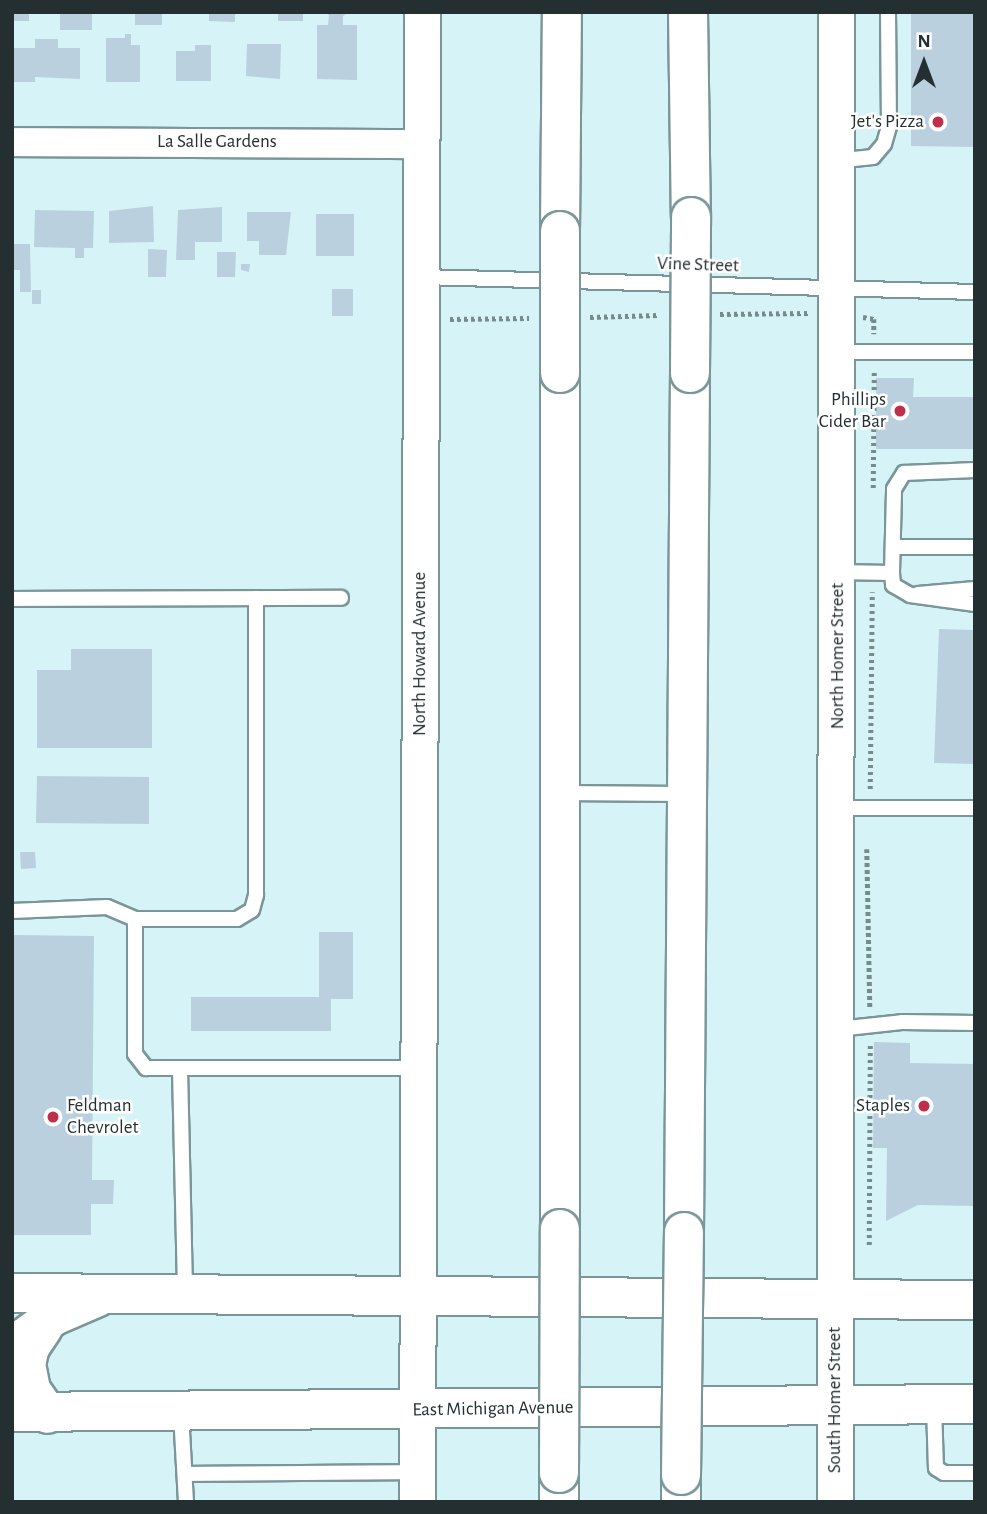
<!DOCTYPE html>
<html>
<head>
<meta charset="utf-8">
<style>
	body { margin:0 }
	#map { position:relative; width:987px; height:1514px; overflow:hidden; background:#d6f3f7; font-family:"Alegreya Sans",sans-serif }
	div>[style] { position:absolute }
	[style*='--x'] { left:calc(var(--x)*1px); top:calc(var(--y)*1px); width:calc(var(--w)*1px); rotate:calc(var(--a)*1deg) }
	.building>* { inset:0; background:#bbd0df }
	.path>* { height:4.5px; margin-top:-2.25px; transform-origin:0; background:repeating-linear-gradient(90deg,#778b8d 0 3.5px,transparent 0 7px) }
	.roads { filter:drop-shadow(2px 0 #7b9699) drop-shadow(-2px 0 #7b9699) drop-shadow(0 2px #7b9699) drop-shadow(0 -2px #7b9699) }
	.service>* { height:14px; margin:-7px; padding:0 7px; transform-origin:7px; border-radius:7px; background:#fff }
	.minor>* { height:28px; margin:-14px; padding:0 14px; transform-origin:14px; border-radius:14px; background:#fff }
	.tertiary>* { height:35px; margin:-17.5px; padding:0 17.5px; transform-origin:17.5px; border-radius:17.5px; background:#fff }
	.primary>* { height:38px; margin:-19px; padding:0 19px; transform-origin:19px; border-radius:19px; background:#fff }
	.motorway>* { height:38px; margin:-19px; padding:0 19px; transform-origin:19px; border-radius:19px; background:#fff }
	.bridges { filter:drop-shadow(2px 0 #7b9699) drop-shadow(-2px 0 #7b9699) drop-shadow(0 2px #7b9699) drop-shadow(0 -2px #7b9699) }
	.motorway-bridge>* { height:38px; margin:-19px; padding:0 19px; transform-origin:19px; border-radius:19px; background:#fff }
	.dots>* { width:19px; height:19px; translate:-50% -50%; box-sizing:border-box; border:4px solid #fff; border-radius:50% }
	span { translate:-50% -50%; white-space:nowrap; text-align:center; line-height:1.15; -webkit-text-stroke:5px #fff; paint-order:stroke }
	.poi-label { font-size:19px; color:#232f30 }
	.right { translate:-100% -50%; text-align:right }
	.left { translate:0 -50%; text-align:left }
	.street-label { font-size:19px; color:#232f30 }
	.frame { position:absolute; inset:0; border:14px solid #232f30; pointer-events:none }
	.north { position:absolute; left:889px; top:28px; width:70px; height:70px; -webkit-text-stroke:5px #fff; paint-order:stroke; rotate:0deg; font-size:19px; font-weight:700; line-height:28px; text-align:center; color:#232f30 }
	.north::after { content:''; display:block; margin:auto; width:24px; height:32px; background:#232f30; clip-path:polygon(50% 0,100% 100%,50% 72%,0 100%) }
</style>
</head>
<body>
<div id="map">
	<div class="building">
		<i style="clip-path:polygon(12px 12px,29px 12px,29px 21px,12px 21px)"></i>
		<i style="clip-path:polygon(60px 12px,92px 12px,92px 30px,60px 30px)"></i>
		<i style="clip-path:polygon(135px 12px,162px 12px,162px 25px,135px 25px)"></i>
		<i style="clip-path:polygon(209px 12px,235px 12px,235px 22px,209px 21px)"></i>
		<i style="clip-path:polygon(278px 12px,303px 12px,303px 21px,278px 21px)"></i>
		<i style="clip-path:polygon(324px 12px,349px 12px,343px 16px,343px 25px,357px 25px,357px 80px,317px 79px,317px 25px,328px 25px,329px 15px)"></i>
		<i style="clip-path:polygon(911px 12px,975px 12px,975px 147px,911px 146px)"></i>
		<i style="clip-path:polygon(125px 34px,131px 34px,131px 45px,140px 45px,140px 82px,106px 82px,106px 38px,125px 38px)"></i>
		<i style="clip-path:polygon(35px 39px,58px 39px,58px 48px,80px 48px,80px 79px,35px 77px,35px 82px,12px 82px,12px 48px,35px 48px)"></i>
		<i style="clip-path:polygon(247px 44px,281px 44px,280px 79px,246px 76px)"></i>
		<i style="clip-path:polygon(195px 45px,211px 45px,211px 81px,176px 81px,176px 51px,195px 51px)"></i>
		<i style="clip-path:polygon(153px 206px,154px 242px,109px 243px,109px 211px)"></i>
		<i style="clip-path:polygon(222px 207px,222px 242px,195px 242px,195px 260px,176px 260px,178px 210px)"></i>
		<i style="clip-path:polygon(35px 210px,94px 211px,93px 248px,84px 248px,84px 258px,75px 258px,75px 248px,34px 247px)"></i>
		<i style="clip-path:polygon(247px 212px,291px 212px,286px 255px,259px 255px,259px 241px,247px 241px)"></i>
		<i style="clip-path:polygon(316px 214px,354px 214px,354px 256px,316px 256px)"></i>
		<i style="clip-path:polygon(12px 244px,30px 244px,31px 292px,20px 292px,20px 270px,12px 270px)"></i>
		<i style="clip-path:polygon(148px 249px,167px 250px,166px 277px,148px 277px)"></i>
		<i style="clip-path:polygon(217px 252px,236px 252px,235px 277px,217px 277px)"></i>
		<i style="clip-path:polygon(241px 264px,250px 264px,249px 272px,241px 270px)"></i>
		<i style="clip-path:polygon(332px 289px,353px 289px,353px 316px,332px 316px)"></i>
		<i style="clip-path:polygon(32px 290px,41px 290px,41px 304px,32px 304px)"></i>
		<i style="clip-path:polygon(876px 378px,914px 378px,913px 397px,975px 397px,975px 449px,876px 449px)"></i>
		<i style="clip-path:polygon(939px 629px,975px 630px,975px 764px,934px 763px)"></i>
		<i style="clip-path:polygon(71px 649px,152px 649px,152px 748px,37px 748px,37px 670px,71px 670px)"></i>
		<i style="clip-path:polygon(37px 776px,149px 777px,149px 824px,36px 823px)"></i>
		<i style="clip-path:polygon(20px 852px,35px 852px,36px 868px,21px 869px)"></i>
		<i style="clip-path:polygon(319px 932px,353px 932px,353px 999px,331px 999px,331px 1031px,191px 1031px,191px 997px,319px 997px)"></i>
		<i style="clip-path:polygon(14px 935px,94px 936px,92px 1180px,114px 1180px,113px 1204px,91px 1204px,91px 1235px,12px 1235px)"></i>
		<i style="clip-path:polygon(874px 1042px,910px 1043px,910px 1063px,975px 1064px,975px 1206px,918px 1205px,886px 1221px,887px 1148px,873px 1148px)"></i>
	</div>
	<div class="path">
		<i style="--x:720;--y:314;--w:89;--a:-0.6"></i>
		<i style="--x:590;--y:317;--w:69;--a:-1.7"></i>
		<i style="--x:863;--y:317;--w:11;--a:10"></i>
		<i style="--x:874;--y:319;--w:15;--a:90"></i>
		<i style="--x:450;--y:319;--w:79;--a:-0.7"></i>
		<i style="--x:873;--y:488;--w:117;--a:-89.5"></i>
		<i style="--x:870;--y:789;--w:197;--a:-89.4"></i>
		<i style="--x:867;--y:849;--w:159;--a:88.9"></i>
		<i style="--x:869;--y:1245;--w:200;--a:-89.7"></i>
	</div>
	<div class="roads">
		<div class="service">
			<i style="--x:835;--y:161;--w:38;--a:-6"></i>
			<i style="--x:873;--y:157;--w:17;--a:-50"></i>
			<i style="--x:884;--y:144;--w:19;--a:-74"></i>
			<i style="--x:889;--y:126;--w:114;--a:-90.5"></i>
			<i style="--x:421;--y:277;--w:554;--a:1.55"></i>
			<i style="--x:836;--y:352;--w:139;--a:0"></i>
			<i style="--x:893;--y:547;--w:82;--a:0"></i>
			<i style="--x:837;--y:572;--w:55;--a:1"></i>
			<i style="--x:892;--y:573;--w:84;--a:-88.6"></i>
			<i style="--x:894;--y:489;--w:19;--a:-58"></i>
			<i style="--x:904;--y:473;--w:71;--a:-2.4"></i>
			<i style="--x:892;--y:573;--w:12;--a:85"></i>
			<i style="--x:893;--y:585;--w:20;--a:30"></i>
			<i style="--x:910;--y:595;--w:66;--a:7.9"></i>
			<i style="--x:918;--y:594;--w:57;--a:-5"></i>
			<i style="--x:12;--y:599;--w:329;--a:-0.2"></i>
			<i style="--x:561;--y:793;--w:123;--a:0.5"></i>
			<i style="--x:838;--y:808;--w:137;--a:0"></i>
			<i style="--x:12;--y:911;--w:95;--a:-2.4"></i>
			<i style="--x:107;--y:907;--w:30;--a:23"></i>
			<i style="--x:135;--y:919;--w:102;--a:0"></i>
			<i style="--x:237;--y:919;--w:17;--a:-31"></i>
			<i style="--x:252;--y:910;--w:16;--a:-75"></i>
			<i style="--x:256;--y:895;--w:297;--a:-90"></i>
			<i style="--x:135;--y:919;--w:135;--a:90"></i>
			<i style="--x:135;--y:1054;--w:18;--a:52"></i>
			<i style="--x:146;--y:1068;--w:271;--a:0"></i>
			<i style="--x:838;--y:1029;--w:64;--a:-6.2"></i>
			<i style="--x:902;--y:1022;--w:73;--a:0.8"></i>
			<i style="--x:180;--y:1069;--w:224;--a:88.7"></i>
			<i style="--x:934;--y:1406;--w:62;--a:88.2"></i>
			<i style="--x:936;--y:1468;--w:9;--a:32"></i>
			<i style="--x:944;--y:1473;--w:31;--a:0"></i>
			<i style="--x:181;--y:1413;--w:89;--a:86.8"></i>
			<i style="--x:185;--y:1474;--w:233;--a:-0.5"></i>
		</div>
		<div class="minor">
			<i style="--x:12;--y:142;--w:410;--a:0.3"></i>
		</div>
		<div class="tertiary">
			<i style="--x:417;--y:1502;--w:1490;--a:-89.81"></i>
			<i style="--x:835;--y:1502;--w:1490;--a:-89.96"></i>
		</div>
		<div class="primary">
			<i style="--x:12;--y:1293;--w:963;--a:0.42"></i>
			<i style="--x:43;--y:1328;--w:23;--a:124"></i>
			<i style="--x:30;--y:1347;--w:17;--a:103"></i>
			<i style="--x:26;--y:1364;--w:26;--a:79"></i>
			<i style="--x:31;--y:1390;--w:29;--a:55"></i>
			<i style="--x:12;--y:1354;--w:21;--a:-53"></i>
			<i style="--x:25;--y:1337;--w:36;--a:-36"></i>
			<i style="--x:54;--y:1316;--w:46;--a:-23.2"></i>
			<i style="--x:12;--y:1412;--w:963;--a:-0.48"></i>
		</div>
		<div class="motorway">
			<i style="--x:688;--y:12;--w:205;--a:89.2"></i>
			<i style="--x:560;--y:231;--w:219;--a:-89.5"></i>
			<i style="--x:560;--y:373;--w:856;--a:90"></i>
			<i style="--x:684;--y:1232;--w:859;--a:-89.6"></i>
			<i style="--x:559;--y:1502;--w:29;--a:-90"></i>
			<i style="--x:681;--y:1502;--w:27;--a:-90"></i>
		</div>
	</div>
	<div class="bridges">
		<div class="motorway-bridge">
			<i style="--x:560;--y:231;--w:142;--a:90"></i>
			<i style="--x:690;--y:373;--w:156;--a:-89.6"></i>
			<i style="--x:559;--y:1473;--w:244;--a:-89.8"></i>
			<i style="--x:681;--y:1475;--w:243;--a:-89.3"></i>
		</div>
	</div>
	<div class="dots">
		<i style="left:938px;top:122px;background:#bf2e4b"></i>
		<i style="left:900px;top:411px;background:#bf2e4b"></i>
		<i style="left:924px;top:1106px;background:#bf2e4b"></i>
		<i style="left:53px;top:1117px;background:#bf2e4b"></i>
	</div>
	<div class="poi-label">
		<span class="right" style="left:924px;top:122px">Jet's Pizza</span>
		<span class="right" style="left:886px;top:411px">Phillips<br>Cider Bar</span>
		<span class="left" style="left:67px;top:1117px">Feldman<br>Chevrolet</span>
		<span class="right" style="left:910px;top:1106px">Staples</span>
	</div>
	<div class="street-label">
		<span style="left:217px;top:142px">La Salle Gardens</span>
		<span style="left:698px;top:265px;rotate:2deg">Vine Street</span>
		<span style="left:420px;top:654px;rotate:-90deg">North Howard Avenue</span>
		<span style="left:838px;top:656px;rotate:-90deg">North Homer Street</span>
		<span style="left:835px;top:1400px;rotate:-90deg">South Homer Street</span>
		<span style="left:493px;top:1409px;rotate:-1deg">East Michigan Avenue</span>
	</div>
	<div class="frame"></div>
	<div class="north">N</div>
</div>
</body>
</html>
